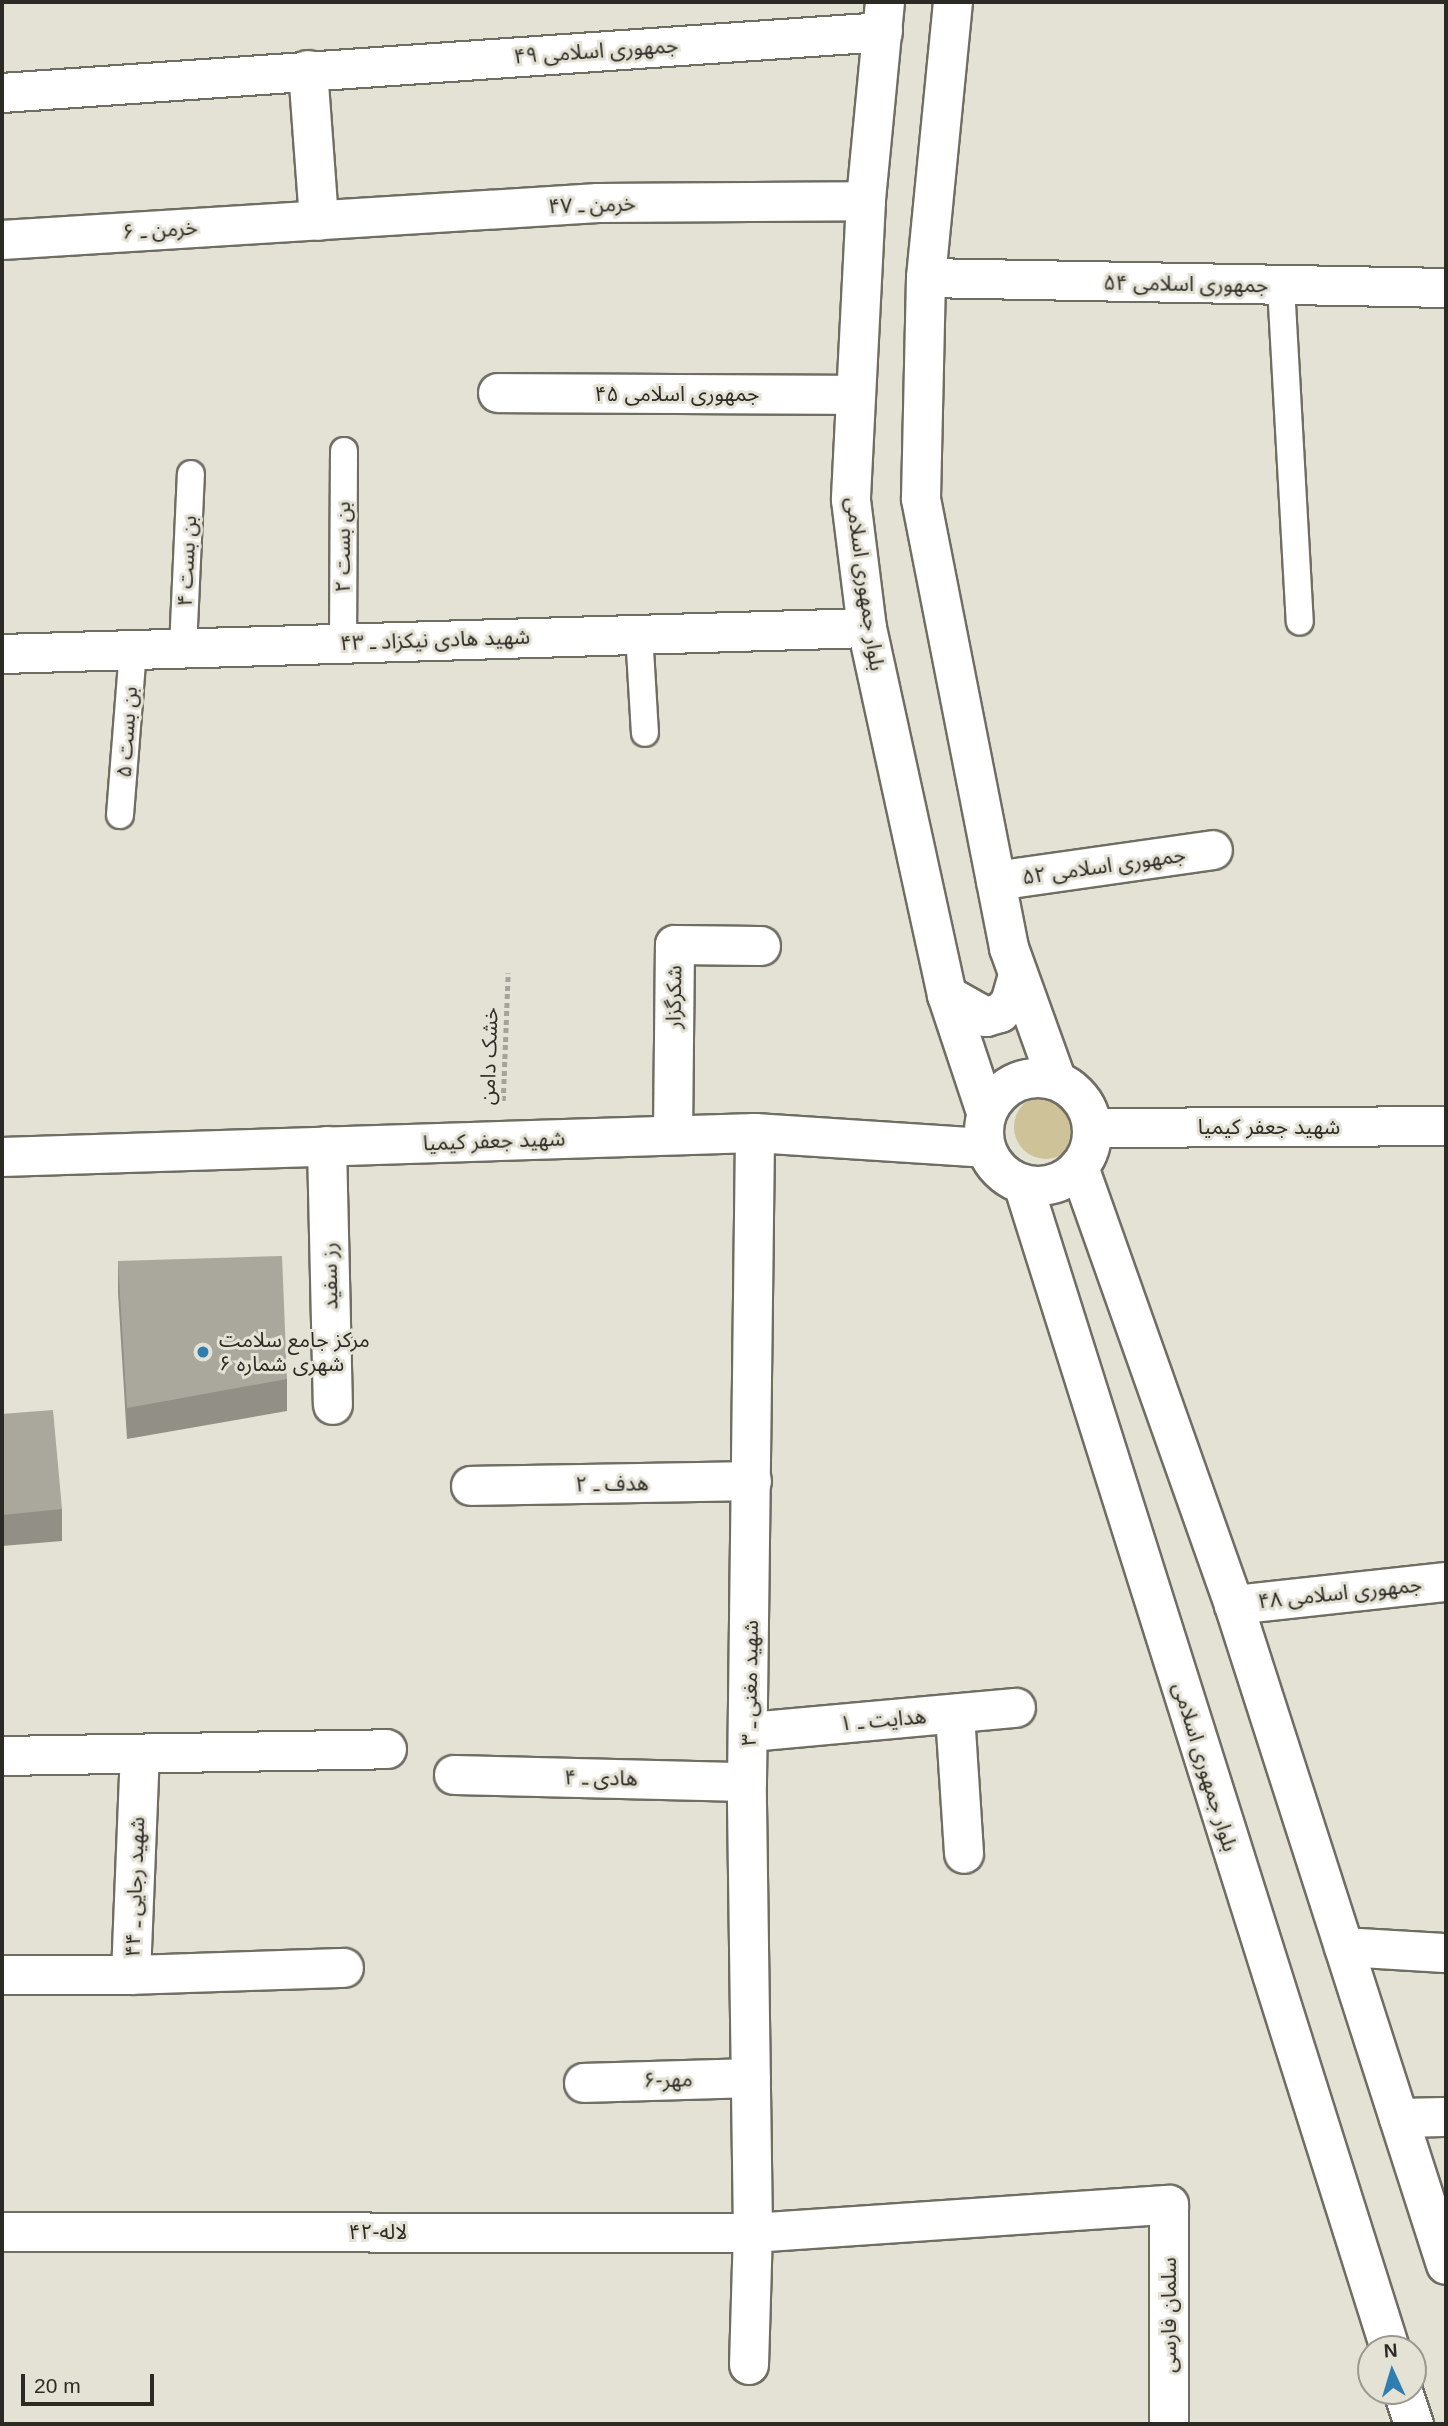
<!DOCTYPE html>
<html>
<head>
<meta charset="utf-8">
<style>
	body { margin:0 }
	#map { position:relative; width:1448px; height:2426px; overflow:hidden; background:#e4e1d5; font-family:Arial,"Noto Sans Arabic",sans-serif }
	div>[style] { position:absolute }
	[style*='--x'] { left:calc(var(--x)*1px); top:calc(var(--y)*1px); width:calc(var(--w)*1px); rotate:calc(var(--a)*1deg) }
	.green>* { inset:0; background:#cec398 }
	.round { border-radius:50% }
	.path>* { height:4.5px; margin-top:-2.25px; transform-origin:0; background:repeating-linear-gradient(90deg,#a5a399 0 5px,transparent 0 8.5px) }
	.roads { filter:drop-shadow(2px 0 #706d63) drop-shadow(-2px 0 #706d63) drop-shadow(0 2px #706d63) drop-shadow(0 -2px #706d63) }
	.service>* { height:26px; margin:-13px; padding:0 13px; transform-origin:13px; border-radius:13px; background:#fff }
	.minor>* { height:38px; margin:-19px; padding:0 19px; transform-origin:19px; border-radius:19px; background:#fff }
	.tertiary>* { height:38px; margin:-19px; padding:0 19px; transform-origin:19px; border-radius:19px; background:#fff }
	.secondary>* { height:38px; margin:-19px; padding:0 19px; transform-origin:19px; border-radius:19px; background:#fff }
	.secondary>.ring { margin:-19px; padding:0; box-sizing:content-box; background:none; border:38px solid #fff; border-radius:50% }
	.wall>* { inset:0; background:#929086 }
	.building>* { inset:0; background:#aaa79c }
	.dots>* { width:19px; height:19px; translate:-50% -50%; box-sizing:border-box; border:4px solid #e4e1d5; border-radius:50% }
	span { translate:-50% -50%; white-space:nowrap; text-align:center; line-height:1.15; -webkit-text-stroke:6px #e4e1d5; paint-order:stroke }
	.street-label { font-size:21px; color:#2b2a25 }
	.poi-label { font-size:21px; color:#2b2a25 }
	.left { translate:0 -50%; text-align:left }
	.frame { position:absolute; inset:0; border:4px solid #2b2a25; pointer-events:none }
	.north { position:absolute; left:1357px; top:2335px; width:70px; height:70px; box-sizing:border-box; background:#e4e1d5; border:2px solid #9a988f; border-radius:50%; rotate:356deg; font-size:19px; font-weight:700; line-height:28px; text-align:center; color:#2b2a25 }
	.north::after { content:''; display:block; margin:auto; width:24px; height:32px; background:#307eb0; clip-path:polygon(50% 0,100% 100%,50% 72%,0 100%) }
	.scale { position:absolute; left:21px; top:2374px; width:133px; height:32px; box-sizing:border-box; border:4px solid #2b2a25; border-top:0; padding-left:9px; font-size:21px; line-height:24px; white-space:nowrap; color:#2b2a25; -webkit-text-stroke:5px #e4e1d5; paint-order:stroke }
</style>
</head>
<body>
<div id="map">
	<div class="green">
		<i class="round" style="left:1014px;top:1095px;width:64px;height:64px"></i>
	</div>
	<div class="path">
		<i style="--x:503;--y:1101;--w:128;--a:-87.8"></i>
	</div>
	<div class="roads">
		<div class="service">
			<i style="--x:1281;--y:286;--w:336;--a:86.8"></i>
			<i style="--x:639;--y:633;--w:100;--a:86.6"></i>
			<i style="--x:343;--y:643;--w:192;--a:-89.7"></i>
			<i style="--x:183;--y:648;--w:174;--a:-87.4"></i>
			<i style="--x:120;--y:815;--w:166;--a:-85.5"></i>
		</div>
		<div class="minor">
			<i style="--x:308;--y:70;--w:151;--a:85.8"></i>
			<i style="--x:2;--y:93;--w:883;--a:-3.96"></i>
			<i style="--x:2;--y:240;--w:597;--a:-3.55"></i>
			<i style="--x:598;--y:203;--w:268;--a:-0.4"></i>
			<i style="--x:926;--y:278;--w:520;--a:1.1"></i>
			<i style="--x:498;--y:393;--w:358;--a:0.3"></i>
			<i style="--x:2;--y:654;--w:865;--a:-1.72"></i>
			<i style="--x:996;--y:881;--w:219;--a:-8.1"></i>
			<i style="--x:673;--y:1135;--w:190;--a:-89.4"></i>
			<i style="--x:675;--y:945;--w:86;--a:0.7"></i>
			<i style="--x:327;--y:1146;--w:259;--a:88.7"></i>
			<i style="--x:471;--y:1486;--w:281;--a:-1"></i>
			<i style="--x:1234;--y:1605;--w:213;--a:-6.2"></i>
			<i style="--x:955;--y:1714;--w:140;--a:86.3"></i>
			<i style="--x:750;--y:1732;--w:267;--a:-5.2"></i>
			<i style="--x:2;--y:1756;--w:385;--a:-1"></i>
			<i style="--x:454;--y:1775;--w:293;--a:1.4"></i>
			<i style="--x:1344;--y:1947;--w:102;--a:3.4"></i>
			<i style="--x:2;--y:1975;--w:129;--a:0"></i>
			<i style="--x:131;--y:1975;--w:221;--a:-87.7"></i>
			<i style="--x:131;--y:1975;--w:213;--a:-1.9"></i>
			<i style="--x:584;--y:2083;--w:167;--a:-1.7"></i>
			<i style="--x:1399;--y:2118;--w:47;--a:-1.2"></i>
			<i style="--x:2;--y:2232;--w:751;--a:0.08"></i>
			<i style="--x:753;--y:2233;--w:417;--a:-3.9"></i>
			<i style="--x:1169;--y:2205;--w:219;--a:90"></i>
			<i style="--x:749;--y:2365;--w:132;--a:-88.3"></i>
			<i style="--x:753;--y:2233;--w:451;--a:-90.8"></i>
			<i style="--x:747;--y:1782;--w:649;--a:-89.29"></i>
		</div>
		<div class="tertiary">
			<i style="--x:1092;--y:1128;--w:354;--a:-0.3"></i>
			<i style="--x:2;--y:1157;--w:753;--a:-1.83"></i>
			<i style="--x:755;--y:1133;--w:230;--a:3.7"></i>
		</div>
		<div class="secondary">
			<i style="--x:885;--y:2;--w:200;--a:95.5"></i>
			<i style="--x:866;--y:201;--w:299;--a:92.9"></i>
			<i style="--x:851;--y:500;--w:129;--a:82.9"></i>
			<i style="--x:867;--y:628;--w:376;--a:77.7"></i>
			<i style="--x:947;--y:995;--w:123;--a:71.6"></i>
			<i style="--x:953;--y:2;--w:277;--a:95.6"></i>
			<i style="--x:926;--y:278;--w:221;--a:91.3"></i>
			<i style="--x:921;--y:499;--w:458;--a:78.9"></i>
			<i style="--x:1009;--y:948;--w:141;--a:70.2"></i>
			<i style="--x:947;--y:995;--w:45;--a:29.4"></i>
			<i style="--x:986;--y:1017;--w:15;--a:-16"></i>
			<i style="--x:1000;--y:1013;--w:14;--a:-45"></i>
			<i style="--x:1010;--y:1003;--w:26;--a:-74"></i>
			<i class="ring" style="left:984px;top:1078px;width:70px;height:70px"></i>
			<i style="--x:1079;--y:1167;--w:465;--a:70.5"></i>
			<i style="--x:1234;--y:1605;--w:693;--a:72.19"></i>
			<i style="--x:1023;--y:1184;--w:1221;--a:72.51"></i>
			<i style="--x:1403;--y:2391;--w:35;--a:72"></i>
		</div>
	</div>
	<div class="wall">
		<i style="clip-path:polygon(118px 1261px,287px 1379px,287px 1411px,127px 1439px,118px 1293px)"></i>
		<i style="clip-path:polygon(2px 1414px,62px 1509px,62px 1541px,2px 1546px)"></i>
	</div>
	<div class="building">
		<i style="clip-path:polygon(282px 1256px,287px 1379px,127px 1408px,118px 1261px)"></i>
		<i style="clip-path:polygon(53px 1410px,62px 1509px,2px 1515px,2px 1414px)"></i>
	</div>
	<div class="dots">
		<i style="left:203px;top:1352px;background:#307eb0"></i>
	</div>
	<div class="street-label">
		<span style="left:596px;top:51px;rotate:-4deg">جمهوری اسلامی ۴۹</span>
		<span style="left:592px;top:205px;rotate:-2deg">خرمن ـ ۴۷</span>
		<span style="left:160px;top:230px;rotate:-4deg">خرمن ـ ۶</span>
		<span style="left:1186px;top:284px;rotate:1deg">جمهوری اسلامی ۵۴</span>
		<span style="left:677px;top:394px">جمهوری اسلامی ۴۵</span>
		<span style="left:343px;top:547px;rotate:-90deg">بن بست ۲</span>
		<span style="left:187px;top:561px;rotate:-87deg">بن بست ۴</span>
		<span style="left:865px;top:584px;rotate:82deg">بلوار جمهوری اسلامی</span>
		<span style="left:435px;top:640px;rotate:-2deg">شهید هادی نیکزاد ـ ۴۳</span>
		<span style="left:127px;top:732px;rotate:-86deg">بن بست ۵</span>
		<span style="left:1104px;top:866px;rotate:-8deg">جمهوری اسلامی ۵۲</span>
		<span style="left:674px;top:997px;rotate:-89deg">شکرگزار</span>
		<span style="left:489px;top:1056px;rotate:-88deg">خشک دامن</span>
		<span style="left:1269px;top:1127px">شهید جعفر کیمیا</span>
		<span style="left:494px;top:1141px;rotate:-2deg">شهید جعفر کیمیا</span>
		<span style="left:330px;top:1276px;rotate:-91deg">رز سفید</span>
		<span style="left:612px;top:1484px;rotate:-1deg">هدف ـ ۲</span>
		<span style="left:1340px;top:1593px;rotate:-6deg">جمهوری اسلامی ۴۸</span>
		<span style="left:750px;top:1683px;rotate:-89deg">شهید مغنی ـ ۳</span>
		<span style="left:883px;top:1720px;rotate:-5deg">هدایت ـ ۱</span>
		<span style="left:1205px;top:1767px;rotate:73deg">بلوار جمهوری اسلامی</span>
		<span style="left:601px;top:1778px;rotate:1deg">هادی ـ ۴</span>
		<span style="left:135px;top:1887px;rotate:-88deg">شهید رجایی ـ ۴۴</span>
		<span style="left:668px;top:2080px;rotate:-2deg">مهر-۶</span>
		<span style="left:378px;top:2232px">لاله-۴۲</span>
		<span style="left:1169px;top:2315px;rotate:-90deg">سلمان فارسی</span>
	</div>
	<div class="poi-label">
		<span class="left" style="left:219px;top:1352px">مرکز جامع سلامت<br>شهری شماره ۶</span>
	</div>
	<div class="frame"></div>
	<div class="north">N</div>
	<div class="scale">20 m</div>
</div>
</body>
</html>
